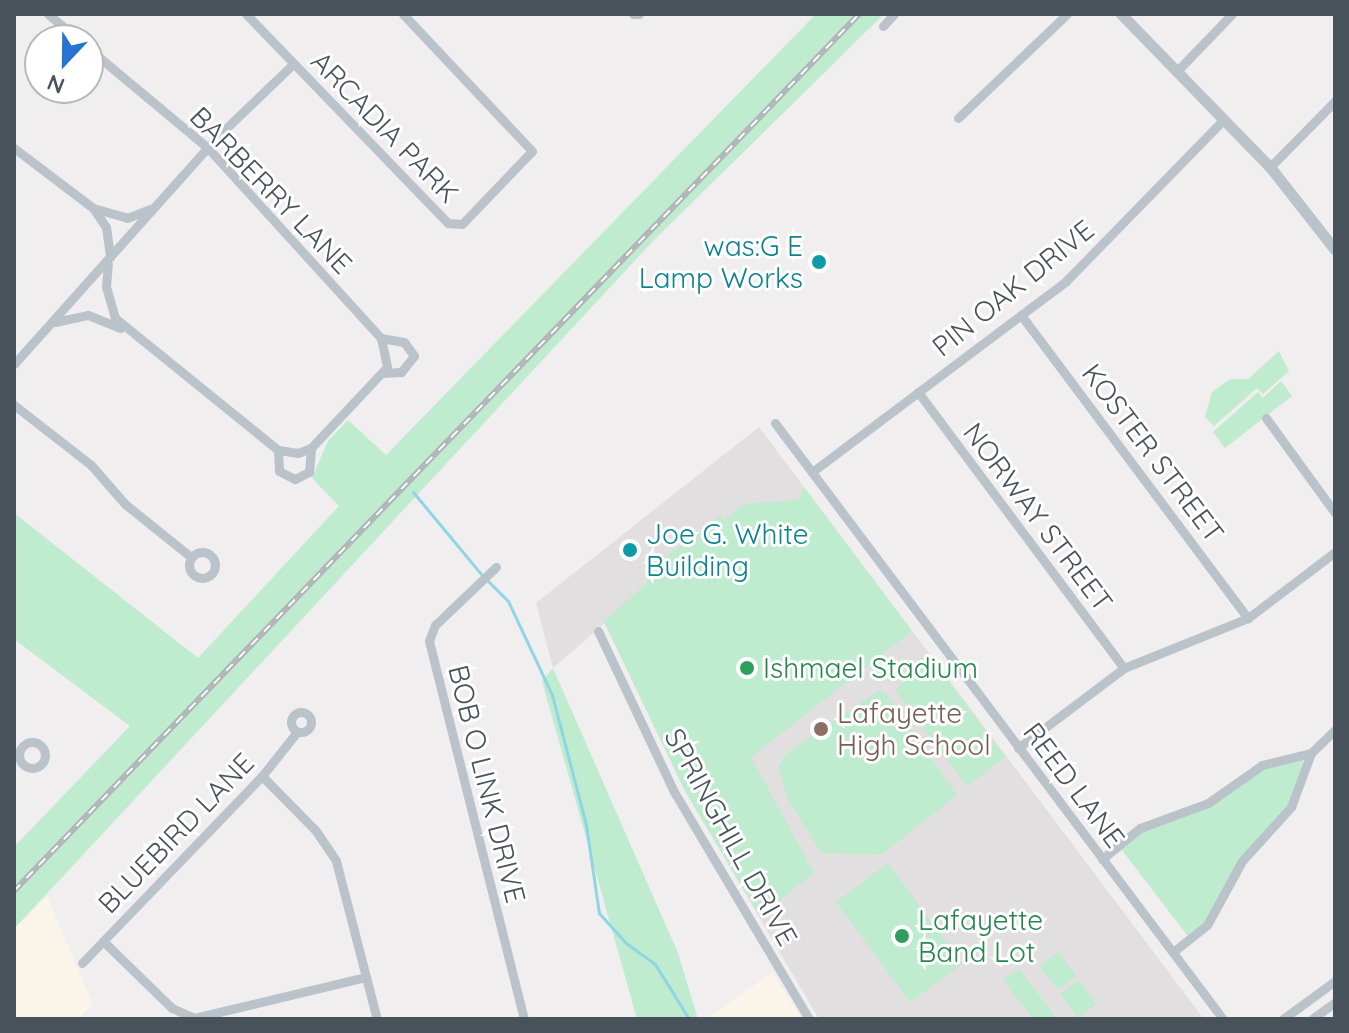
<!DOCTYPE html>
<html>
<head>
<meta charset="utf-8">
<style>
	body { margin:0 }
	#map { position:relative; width:1349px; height:1033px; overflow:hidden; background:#f0eeee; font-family:Quicksand,sans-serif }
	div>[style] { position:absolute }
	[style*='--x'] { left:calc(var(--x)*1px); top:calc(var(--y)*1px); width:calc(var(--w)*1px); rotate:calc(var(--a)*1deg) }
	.commercial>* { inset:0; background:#faf5e8 }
	.education>* { inset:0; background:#e1dfdf }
	.green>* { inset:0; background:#bfebcf }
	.stream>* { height:3px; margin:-1.5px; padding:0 1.5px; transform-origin:1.5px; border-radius:1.5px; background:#8fd5e5 }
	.minor>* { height:9px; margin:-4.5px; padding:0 4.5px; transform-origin:4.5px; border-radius:4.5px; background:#bac3ca }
	.minor>.ring { margin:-4.5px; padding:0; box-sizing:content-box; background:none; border:9px solid #bac3ca; border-radius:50% }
	.tertiary>* { height:11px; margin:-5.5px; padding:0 5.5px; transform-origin:5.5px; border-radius:5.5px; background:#bac3ca }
	.rail>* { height:6px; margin-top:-3px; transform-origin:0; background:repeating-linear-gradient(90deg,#fff 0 9px,#b1b3b8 0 18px); box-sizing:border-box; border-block:2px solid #b1b3b8 }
	.dots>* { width:22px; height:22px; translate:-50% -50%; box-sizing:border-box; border:4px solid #fff; border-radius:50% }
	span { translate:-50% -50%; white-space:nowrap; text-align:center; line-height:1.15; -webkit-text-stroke:6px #fff; paint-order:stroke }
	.street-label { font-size:28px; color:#47525a }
	.culture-label { font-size:28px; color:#0d838f }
	.right { translate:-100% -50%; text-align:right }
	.left { translate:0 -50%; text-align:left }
	.leisure-label { font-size:28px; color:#27864d }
	.education-label { font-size:28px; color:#785e54 }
	.frame { position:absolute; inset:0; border:16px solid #47525a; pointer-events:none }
	.north { position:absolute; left:24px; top:24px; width:80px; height:80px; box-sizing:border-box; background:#fff; border:2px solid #b5babd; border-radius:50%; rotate:202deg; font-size:22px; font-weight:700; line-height:32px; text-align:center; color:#47525a }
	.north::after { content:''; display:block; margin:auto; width:28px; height:36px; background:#2574d3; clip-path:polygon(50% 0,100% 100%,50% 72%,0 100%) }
</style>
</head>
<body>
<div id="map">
	<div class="commercial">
		<i style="clip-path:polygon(47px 896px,93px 1004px,78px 1019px,14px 1019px,14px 929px)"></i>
		<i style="clip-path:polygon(772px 973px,802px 1019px,705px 1019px)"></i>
	</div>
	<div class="education">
		<i style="clip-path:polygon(759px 427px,1204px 1019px,819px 1019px,685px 791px,605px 623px,553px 668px,536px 603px)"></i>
	</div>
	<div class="green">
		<i style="clip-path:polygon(816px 14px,884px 14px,654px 240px,14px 929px,14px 847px,130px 726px,14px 639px,14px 513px,198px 658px,339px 506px,312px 478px,328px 441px,348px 420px,386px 455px)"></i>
		<i style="clip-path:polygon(1279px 351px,1289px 371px,1263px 394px,1257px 388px,1214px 426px,1205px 417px,1212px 392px,1230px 379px,1248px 379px)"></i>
		<i style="clip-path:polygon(1281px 381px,1292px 396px,1225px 448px,1213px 432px,1258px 392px,1263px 398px)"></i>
		<i style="clip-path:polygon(804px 487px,912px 631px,751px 757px,814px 873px,760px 916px,685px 791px,604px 622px,665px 565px,662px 560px,720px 516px,723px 520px,744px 504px,798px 500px)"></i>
		<i style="clip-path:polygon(931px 658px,1005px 757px,967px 786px,895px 690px)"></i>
		<i style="clip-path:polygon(553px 668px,678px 953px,698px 1019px,637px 1019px,542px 681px)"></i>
		<i style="clip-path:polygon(878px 691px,885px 692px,957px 795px,881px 855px,821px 853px,788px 799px,778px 767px,787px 753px)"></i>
		<i style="clip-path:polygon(1304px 759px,1292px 800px,1250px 849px,1220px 908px,1190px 939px,1118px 845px,1128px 836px,1199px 808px,1247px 773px)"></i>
		<i style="clip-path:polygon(888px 863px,962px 964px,910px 1002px,836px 902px)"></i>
		<i style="clip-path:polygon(1058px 952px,1076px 976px,1058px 990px,1039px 966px)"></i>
		<i style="clip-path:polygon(1019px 969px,1057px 1019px,1033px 1019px,1003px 980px)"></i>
		<i style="clip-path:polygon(1079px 980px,1096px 1004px,1078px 1018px,1060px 994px)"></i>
	</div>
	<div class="stream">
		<i style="--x:413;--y:492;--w:108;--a:50.3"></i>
		<i style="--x:487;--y:580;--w:30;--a:45"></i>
		<i style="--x:508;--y:601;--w:104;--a:64.9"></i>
		<i style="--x:552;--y:695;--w:134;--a:75.3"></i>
		<i style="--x:586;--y:825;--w:89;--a:81.6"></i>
		<i style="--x:599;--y:913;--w:40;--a:48"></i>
		<i style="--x:626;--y:943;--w:36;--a:36"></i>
		<i style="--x:655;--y:964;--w:65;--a:58.3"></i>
	</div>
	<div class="minor">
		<i style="--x:48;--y:14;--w:40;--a:40"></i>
		<i style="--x:246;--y:14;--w:291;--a:46"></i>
		<i style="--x:448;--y:223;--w:14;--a:4"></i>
		<i style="--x:462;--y:224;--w:101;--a:-46.2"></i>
		<i style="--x:532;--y:151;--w:188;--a:-133.3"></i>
		<i style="--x:633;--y:14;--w:6;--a:0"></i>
		<i style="--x:883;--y:26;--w:16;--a:-47"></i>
		<i style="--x:88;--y:48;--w:155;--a:39.8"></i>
		<i style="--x:207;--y:147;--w:258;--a:47.7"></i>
		<i style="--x:381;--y:338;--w:30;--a:78"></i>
		<i style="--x:387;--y:367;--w:111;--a:133.2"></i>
		<i style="--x:311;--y:448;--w:14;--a:159"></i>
		<i style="--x:298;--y:453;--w:20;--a:-171"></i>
		<i style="--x:278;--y:450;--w:210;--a:-141"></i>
		<i style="--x:115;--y:318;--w:33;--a:-106"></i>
		<i style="--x:106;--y:286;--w:22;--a:-85"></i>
		<i style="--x:1177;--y:71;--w:79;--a:-46"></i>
		<i style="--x:958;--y:118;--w:151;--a:-43.7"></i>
		<i style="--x:14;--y:148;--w:99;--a:37.2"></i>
		<i style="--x:93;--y:208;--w:23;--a:56"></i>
		<i style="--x:106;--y:227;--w:30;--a:82"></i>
		<i style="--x:1270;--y:167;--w:93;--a:-45.4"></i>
		<i style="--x:93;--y:208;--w:35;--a:16"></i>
		<i style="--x:127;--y:218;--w:25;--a:-21"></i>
		<i style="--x:1021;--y:315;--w:379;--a:53.2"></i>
		<i style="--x:55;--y:322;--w:34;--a:-12"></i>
		<i style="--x:88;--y:315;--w:35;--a:22"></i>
		<i style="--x:381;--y:338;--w:23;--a:10"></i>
		<i style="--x:404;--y:342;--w:17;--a:54"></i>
		<i style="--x:414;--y:356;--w:21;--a:129"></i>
		<i style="--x:401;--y:372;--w:18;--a:177"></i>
		<i style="--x:14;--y:364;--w:305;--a:-48.2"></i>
		<i style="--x:217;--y:137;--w:105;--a:-43.8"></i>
		<i style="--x:918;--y:392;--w:344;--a:53.3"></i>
		<i style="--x:14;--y:405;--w:98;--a:37.9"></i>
		<i style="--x:91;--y:465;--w:52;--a:48.9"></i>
		<i style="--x:125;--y:504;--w:85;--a:38.8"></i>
		<i style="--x:1266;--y:418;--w:117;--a:54"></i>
		<i style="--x:775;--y:423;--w:746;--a:53.07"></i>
		<i style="--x:278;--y:450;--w:21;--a:87"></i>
		<i style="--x:279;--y:471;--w:18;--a:27"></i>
		<i style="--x:295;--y:479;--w:16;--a:-27"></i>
		<i style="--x:309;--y:472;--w:24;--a:-85"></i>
		<i style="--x:812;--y:472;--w:318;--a:-36.9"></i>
		<i style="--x:1066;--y:281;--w:226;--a:-45.7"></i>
		<i class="ring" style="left:189px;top:552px;width:17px;height:17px"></i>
		<i style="--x:496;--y:567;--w:84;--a:136.4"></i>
		<i style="--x:435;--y:625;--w:17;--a:111"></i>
		<i style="--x:429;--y:641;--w:390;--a:75.9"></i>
		<i style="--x:598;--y:631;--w:176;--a:64.7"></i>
		<i style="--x:673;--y:790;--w:266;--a:59.3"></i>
		<i class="ring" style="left:291px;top:712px;width:11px;height:11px"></i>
		<i class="ring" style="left:19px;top:742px;width:17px;height:17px"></i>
		<i style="--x:1018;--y:748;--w:133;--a:-37"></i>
		<i style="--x:1124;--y:668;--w:134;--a:-22"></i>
		<i style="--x:1248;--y:618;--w:109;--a:-37.2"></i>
		<i style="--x:262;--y:776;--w:77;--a:45.5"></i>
		<i style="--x:316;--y:831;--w:36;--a:56"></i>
		<i style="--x:336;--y:861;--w:163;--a:75.5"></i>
		<i style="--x:1102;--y:859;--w:49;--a:-39.2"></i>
		<i style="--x:1140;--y:828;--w:72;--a:-20.2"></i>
		<i style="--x:1208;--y:803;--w:66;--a:-35.1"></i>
		<i style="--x:1262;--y:765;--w:50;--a:-13.8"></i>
		<i style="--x:1311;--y:753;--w:33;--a:-44"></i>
		<i style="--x:103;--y:941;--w:96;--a:44.2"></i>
		<i style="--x:172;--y:1008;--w:24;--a:24"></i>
		<i style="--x:194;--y:1018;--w:177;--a:-13.4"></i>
		<i style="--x:1173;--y:952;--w:43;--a:-38.5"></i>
		<i style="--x:1207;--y:925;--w:73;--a:-61.3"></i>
		<i style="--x:1242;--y:861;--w:73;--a:-47.8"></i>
		<i style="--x:1291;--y:807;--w:58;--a:-69.7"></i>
		<i style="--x:82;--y:963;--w:260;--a:-46.1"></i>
		<i style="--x:262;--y:776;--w:56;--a:-51.5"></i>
		<i style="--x:1283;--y:1019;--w:64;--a:-36.2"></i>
		<i style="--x:1312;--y:1019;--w:29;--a:-36"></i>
	</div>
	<div class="tertiary">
		<i style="--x:1121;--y:14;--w:214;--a:45.8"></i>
		<i style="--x:1270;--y:167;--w:105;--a:51.9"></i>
	</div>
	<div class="rail">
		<i style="--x:14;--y:891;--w:1218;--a:-46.06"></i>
	</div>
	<div class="dots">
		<i style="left:819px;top:262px;background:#0f9aa8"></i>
		<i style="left:630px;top:550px;background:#0f9aa8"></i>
		<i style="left:747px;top:668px;background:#2e9e5b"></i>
		<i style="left:821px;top:729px;background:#8d6e63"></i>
		<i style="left:902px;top:936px;background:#2e9e5b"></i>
	</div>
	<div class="street-label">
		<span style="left:385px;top:127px;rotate:46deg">ARCADIA PARK</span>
		<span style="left:271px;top:190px;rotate:46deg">BARBERRY LANE</span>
		<span style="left:1013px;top:288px;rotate:-39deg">PIN OAK DRIVE</span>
		<span style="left:1153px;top:453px;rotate:53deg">KOSTER STREET</span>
		<span style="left:1038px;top:517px;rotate:53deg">NORWAY STREET</span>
		<span style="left:487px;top:784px;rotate:76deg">BOB O LINK DRIVE</span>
		<span style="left:1074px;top:785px;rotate:53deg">REED LANE</span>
		<span style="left:176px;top:833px;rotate:-46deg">BLUEBIRD LANE</span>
		<span style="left:731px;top:837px;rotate:61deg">SPRINGHILL DRIVE</span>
	</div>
	<div class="culture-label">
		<span class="right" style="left:803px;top:262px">was:G E<br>Lamp Works</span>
		<span class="left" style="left:646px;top:550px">Joe G. White<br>Building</span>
	</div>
	<div class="leisure-label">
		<span class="left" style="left:763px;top:668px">Ishmael Stadium</span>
		<span class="left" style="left:918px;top:936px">Lafayette<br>Band Lot</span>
	</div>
	<div class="education-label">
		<span class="left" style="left:837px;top:729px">Lafayette<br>High School</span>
	</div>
	<div class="frame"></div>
	<div class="north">N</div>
</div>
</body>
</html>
